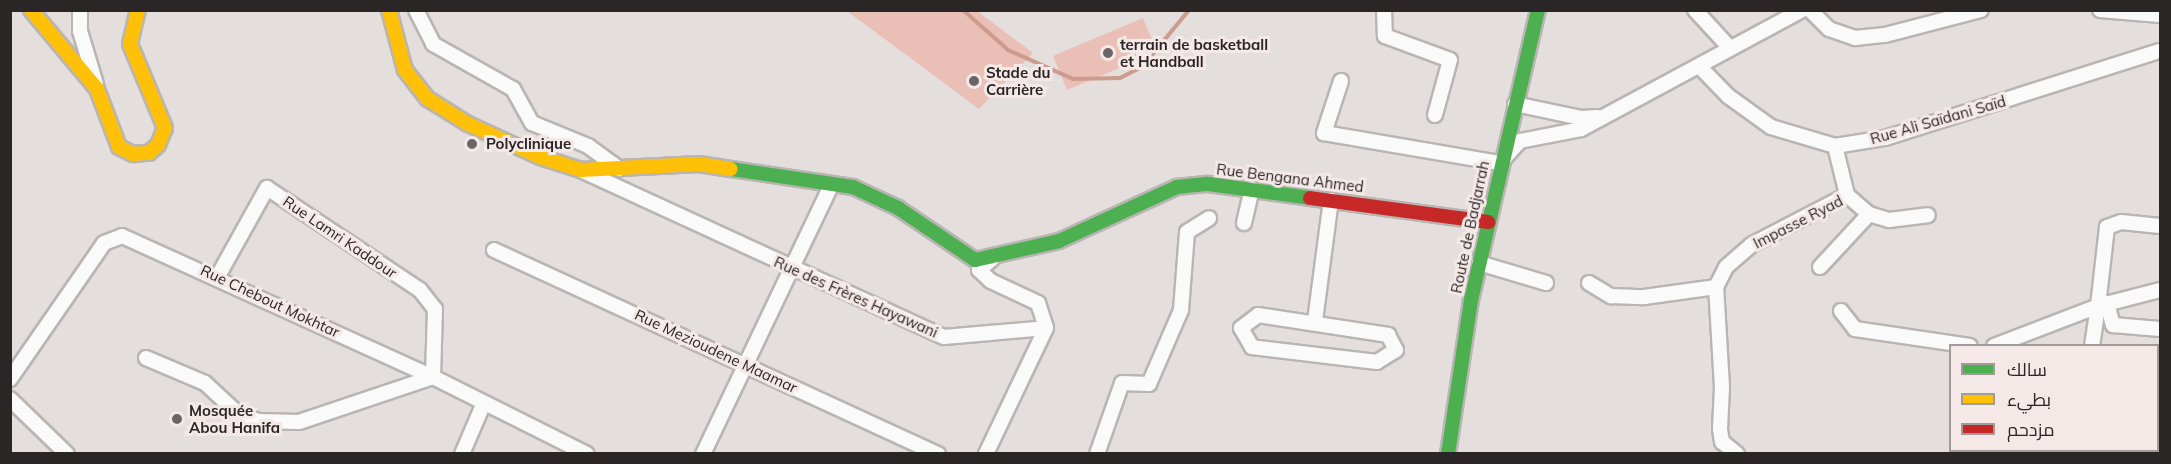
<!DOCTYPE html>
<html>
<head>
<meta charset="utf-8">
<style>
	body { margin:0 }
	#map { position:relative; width:2171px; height:464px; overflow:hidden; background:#e4dedc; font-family:Mulish,Cairo,sans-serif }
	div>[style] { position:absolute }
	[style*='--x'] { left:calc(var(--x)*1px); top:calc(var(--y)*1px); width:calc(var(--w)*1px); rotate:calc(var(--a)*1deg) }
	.green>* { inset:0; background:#e9bfb6 }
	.stream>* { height:4px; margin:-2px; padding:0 2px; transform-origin:2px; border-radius:2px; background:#ce9b8f }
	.roads { filter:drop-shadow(2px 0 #b9b5b3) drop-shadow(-2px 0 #b9b5b3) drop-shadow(0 2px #b9b5b3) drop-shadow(0 -2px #b9b5b3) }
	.street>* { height:14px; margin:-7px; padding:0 7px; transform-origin:7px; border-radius:7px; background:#fbfafa }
	.fast>* { height:14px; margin:-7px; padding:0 7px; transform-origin:7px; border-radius:7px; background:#4caf50 }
	.slow>* { height:14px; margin:-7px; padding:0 7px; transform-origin:7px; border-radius:7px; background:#ffc107 }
	.jam>* { height:14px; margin:-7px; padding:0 7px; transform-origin:7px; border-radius:7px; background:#c62828 }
	.dots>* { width:16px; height:16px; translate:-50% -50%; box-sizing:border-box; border:3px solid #f4e9e7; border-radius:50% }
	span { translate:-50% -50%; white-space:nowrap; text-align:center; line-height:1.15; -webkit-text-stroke:6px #f4e9e7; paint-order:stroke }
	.poi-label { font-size:15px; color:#2a2625; font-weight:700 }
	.left { translate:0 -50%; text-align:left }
	.street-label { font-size:15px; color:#2a2625 }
	.frame { position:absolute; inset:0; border:12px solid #2a2625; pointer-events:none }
	.legend { position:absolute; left:1949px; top:344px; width:210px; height:108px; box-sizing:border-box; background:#f4e9e7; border:2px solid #a39b99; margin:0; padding:8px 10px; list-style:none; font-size:18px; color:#2a2625 }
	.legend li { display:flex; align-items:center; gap:12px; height:30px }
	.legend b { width:30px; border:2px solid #a39b99 }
</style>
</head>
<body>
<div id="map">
	<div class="green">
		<i style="clip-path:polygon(847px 11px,977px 11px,1033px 53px,979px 109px)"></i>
		<i style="clip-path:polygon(1143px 18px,1157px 52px,1067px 90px,1053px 56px)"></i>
	</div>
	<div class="stream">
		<i style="--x:963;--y:10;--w:60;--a:41.6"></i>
		<i style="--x:1008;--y:50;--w:71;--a:24"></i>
		<i style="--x:1073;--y:79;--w:47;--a:-1.2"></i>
		<i style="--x:1120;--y:78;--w:25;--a:-27"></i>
		<i style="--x:1142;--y:67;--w:74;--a:-50.5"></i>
	</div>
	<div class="roads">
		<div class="street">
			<i style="--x:80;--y:10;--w:21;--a:90"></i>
			<i style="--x:80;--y:31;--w:55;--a:73.2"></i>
			<i style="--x:416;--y:10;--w:38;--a:63"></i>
			<i style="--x:433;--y:44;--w:92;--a:29.4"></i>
			<i style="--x:513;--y:89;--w:39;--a:61"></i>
			<i style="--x:532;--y:123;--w:61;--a:22.3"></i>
			<i style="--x:588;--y:146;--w:39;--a:36"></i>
			<i style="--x:1384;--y:10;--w:26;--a:88"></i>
			<i style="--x:1385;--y:36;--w:69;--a:20.3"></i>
			<i style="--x:1450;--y:60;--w:57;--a:105.3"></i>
			<i style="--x:1695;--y:10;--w:52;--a:47.4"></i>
			<i style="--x:1810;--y:10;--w:27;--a:45"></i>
			<i style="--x:1829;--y:29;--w:28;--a:19"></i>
			<i style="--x:1855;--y:38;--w:30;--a:-6"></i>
			<i style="--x:1885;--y:35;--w:99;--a:-14.6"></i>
			<i style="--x:2100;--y:10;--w:60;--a:4.8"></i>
			<i style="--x:1699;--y:66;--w:42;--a:46"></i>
			<i style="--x:1728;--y:96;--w:53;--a:35.8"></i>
			<i style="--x:1771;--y:127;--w:67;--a:16.5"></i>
			<i style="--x:1835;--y:146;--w:51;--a:-9.1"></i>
			<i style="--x:1885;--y:138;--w:288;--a:-17.6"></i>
			<i style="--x:1341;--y:81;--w:55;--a:108.1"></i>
			<i style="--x:1324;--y:133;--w:179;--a:9.7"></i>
			<i style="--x:1500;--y:163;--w:30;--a:-48"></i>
			<i style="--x:1520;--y:141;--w:62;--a:-11.1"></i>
			<i style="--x:1581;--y:129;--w:251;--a:-28.3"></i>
			<i style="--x:1515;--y:104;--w:67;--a:12"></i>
			<i style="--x:1581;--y:118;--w:17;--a:-3"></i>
			<i style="--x:1835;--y:146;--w:50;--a:76.2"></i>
			<i style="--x:583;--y:171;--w:397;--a:24.7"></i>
			<i style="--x:944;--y:337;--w:102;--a:-5"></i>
			<i style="--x:1046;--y:328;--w:140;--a:115.5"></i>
			<i style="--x:1244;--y:223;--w:35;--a:-77"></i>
			<i style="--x:2160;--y:226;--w:39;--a:-174"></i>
			<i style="--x:2121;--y:222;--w:15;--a:160"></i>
			<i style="--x:2107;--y:227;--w:80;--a:96.5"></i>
			<i style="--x:2098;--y:306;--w:64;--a:-14.5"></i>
			<i style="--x:494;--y:250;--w:489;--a:24.7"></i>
			<i style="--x:992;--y:259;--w:17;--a:140"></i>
			<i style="--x:979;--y:270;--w:16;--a:43"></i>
			<i style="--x:991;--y:281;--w:52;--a:25.1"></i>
			<i style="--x:1038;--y:303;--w:26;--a:72"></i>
			<i style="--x:1479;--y:263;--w:70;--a:16.6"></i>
			<i style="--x:1820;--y:267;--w:72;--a:-47.2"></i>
			<i style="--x:218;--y:276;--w:101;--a:-60.9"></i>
			<i style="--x:267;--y:188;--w:184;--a:33.7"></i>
			<i style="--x:420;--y:290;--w:24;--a:52"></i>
			<i style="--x:435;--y:309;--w:68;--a:91.7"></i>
			<i style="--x:1589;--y:283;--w:26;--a:31"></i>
			<i style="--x:1611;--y:296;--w:33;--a:2"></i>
			<i style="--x:1644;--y:297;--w:73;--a:-7.9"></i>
			<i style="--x:2107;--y:303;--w:23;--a:75"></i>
			<i style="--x:2113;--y:325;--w:47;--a:4.9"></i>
			<i style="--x:1841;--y:311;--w:23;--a:52"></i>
			<i style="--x:1855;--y:329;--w:116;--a:8.4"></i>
			<i style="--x:1258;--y:315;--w:132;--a:8.7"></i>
			<i style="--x:1388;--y:335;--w:17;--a:62"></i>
			<i style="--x:1396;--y:350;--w:22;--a:148"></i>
			<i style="--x:1377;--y:362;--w:126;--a:-173.2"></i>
			<i style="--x:1252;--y:347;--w:22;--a:-120"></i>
			<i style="--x:1241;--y:328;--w:21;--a:-37"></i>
			<i style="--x:1315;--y:321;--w:122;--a:-82.5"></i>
			<i style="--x:1994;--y:346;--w:111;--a:-21"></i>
			<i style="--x:2098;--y:306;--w:40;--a:98.5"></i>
			<i style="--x:146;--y:358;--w:64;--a:23"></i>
			<i style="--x:205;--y:383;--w:41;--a:43"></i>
			<i style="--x:235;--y:411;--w:24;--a:24"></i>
			<i style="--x:257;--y:421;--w:42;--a:1.4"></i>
			<i style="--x:299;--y:422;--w:141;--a:-18.6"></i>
			<i style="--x:10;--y:379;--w:165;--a:-55.3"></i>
			<i style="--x:104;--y:243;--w:19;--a:-21"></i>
			<i style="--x:122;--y:236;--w:341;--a:24.4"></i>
			<i style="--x:433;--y:377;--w:172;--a:26.6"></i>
			<i style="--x:2158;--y:385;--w:2;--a:27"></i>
			<i style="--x:10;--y:399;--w:79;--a:44"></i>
			<i style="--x:2138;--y:450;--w:5;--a:53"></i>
			<i style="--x:462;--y:454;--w:53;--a:-66.8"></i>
			<i style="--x:703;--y:454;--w:299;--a:-64.5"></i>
			<i style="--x:1097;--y:454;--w:75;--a:-70.6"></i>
			<i style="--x:1122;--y:383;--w:27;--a:2"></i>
			<i style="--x:1149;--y:384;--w:81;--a:-66.6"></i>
			<i style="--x:1181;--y:310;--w:78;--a:-85.6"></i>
			<i style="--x:1187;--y:232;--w:26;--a:-32"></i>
			<i style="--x:1737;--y:454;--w:19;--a:-141"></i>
			<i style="--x:1722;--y:442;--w:13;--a:-99"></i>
			<i style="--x:1720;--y:429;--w:42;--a:-87.3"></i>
			<i style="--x:1722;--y:387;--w:100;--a:-93.4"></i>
			<i style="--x:1716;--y:287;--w:22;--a:-63"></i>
			<i style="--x:1726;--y:267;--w:33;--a:-41"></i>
			<i style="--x:1751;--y:245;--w:108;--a:-27.5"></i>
			<i style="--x:1847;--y:195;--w:29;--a:41"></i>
			<i style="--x:1869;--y:214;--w:21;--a:17"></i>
			<i style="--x:1889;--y:220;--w:39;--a:-7"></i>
		</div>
		<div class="fast">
			<i style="--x:731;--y:169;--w:123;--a:8.4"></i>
			<i style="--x:853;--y:187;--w:50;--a:25"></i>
			<i style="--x:898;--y:208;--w:93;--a:34"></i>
			<i style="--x:975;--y:260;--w:86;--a:-12.7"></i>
			<i style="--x:1059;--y:241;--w:130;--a:-24.6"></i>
			<i style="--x:1177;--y:187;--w:31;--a:-6"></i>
			<i style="--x:1208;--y:184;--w:103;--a:7.8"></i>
			<i style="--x:1448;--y:454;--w:156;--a:-81.5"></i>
			<i style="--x:1471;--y:300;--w:298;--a:-77"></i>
		</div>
		<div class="slow">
			<i style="--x:31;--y:10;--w:103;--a:50.1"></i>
			<i style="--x:97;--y:89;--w:62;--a:69.2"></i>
			<i style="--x:119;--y:147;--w:16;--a:27"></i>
			<i style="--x:133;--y:154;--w:16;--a:-4"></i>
			<i style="--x:149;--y:153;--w:12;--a:-42"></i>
			<i style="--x:158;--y:145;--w:18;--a:-68"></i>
			<i style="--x:165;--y:128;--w:91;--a:-112.6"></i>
			<i style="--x:130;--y:44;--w:35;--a:-77"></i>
			<i style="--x:389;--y:10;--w:62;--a:75.1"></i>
			<i style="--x:405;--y:70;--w:37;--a:52"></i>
			<i style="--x:428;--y:99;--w:47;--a:32"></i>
			<i style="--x:468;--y:124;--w:79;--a:24.6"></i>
			<i style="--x:540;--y:157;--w:43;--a:17.6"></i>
			<i style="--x:581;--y:170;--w:118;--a:-2.9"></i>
			<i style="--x:699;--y:164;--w:32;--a:9"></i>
		</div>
		<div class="jam">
			<i style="--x:1310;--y:198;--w:180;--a:7.7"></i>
		</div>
	</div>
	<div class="dots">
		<i style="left:1108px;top:53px;background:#6b6665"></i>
		<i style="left:974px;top:81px;background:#6b6665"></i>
		<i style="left:472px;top:144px;background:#6b6665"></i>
		<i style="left:177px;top:419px;background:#6b6665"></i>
	</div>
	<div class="poi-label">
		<span class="left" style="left:1120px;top:53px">terrain de basketball<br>et Handball</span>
		<span class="left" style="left:986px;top:81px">Stade du<br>Carrière</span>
		<span class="left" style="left:486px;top:144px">Polyclinique</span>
		<span class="left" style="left:189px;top:419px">Mosquée<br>Abou Hanifa</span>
	</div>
	<div class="street-label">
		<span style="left:1938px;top:120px;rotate:-16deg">Rue Ali Saïdani Saïd</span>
		<span style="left:1290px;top:178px;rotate:7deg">Rue Bengana Ahmed</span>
		<span style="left:1798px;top:222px;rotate:-27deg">Impasse Ryad</span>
		<span style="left:1470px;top:227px;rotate:-78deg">Route de Badjarrah</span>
		<span style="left:340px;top:237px;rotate:34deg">Rue Lamri Kaddour</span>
		<span style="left:856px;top:297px;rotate:24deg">Rue des Frères Hayawani</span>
		<span style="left:270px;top:301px;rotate:25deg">Rue Chebout Mokhtar</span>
		<span style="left:716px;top:351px;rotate:25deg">Rue Mezioudene Maamar</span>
	</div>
	<div class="frame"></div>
	<ul class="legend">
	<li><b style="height:8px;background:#4caf50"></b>سالك</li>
	<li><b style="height:8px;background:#ffc107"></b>بطيء</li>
	<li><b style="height:8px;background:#c62828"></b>مزدحم</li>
	</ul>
</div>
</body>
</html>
